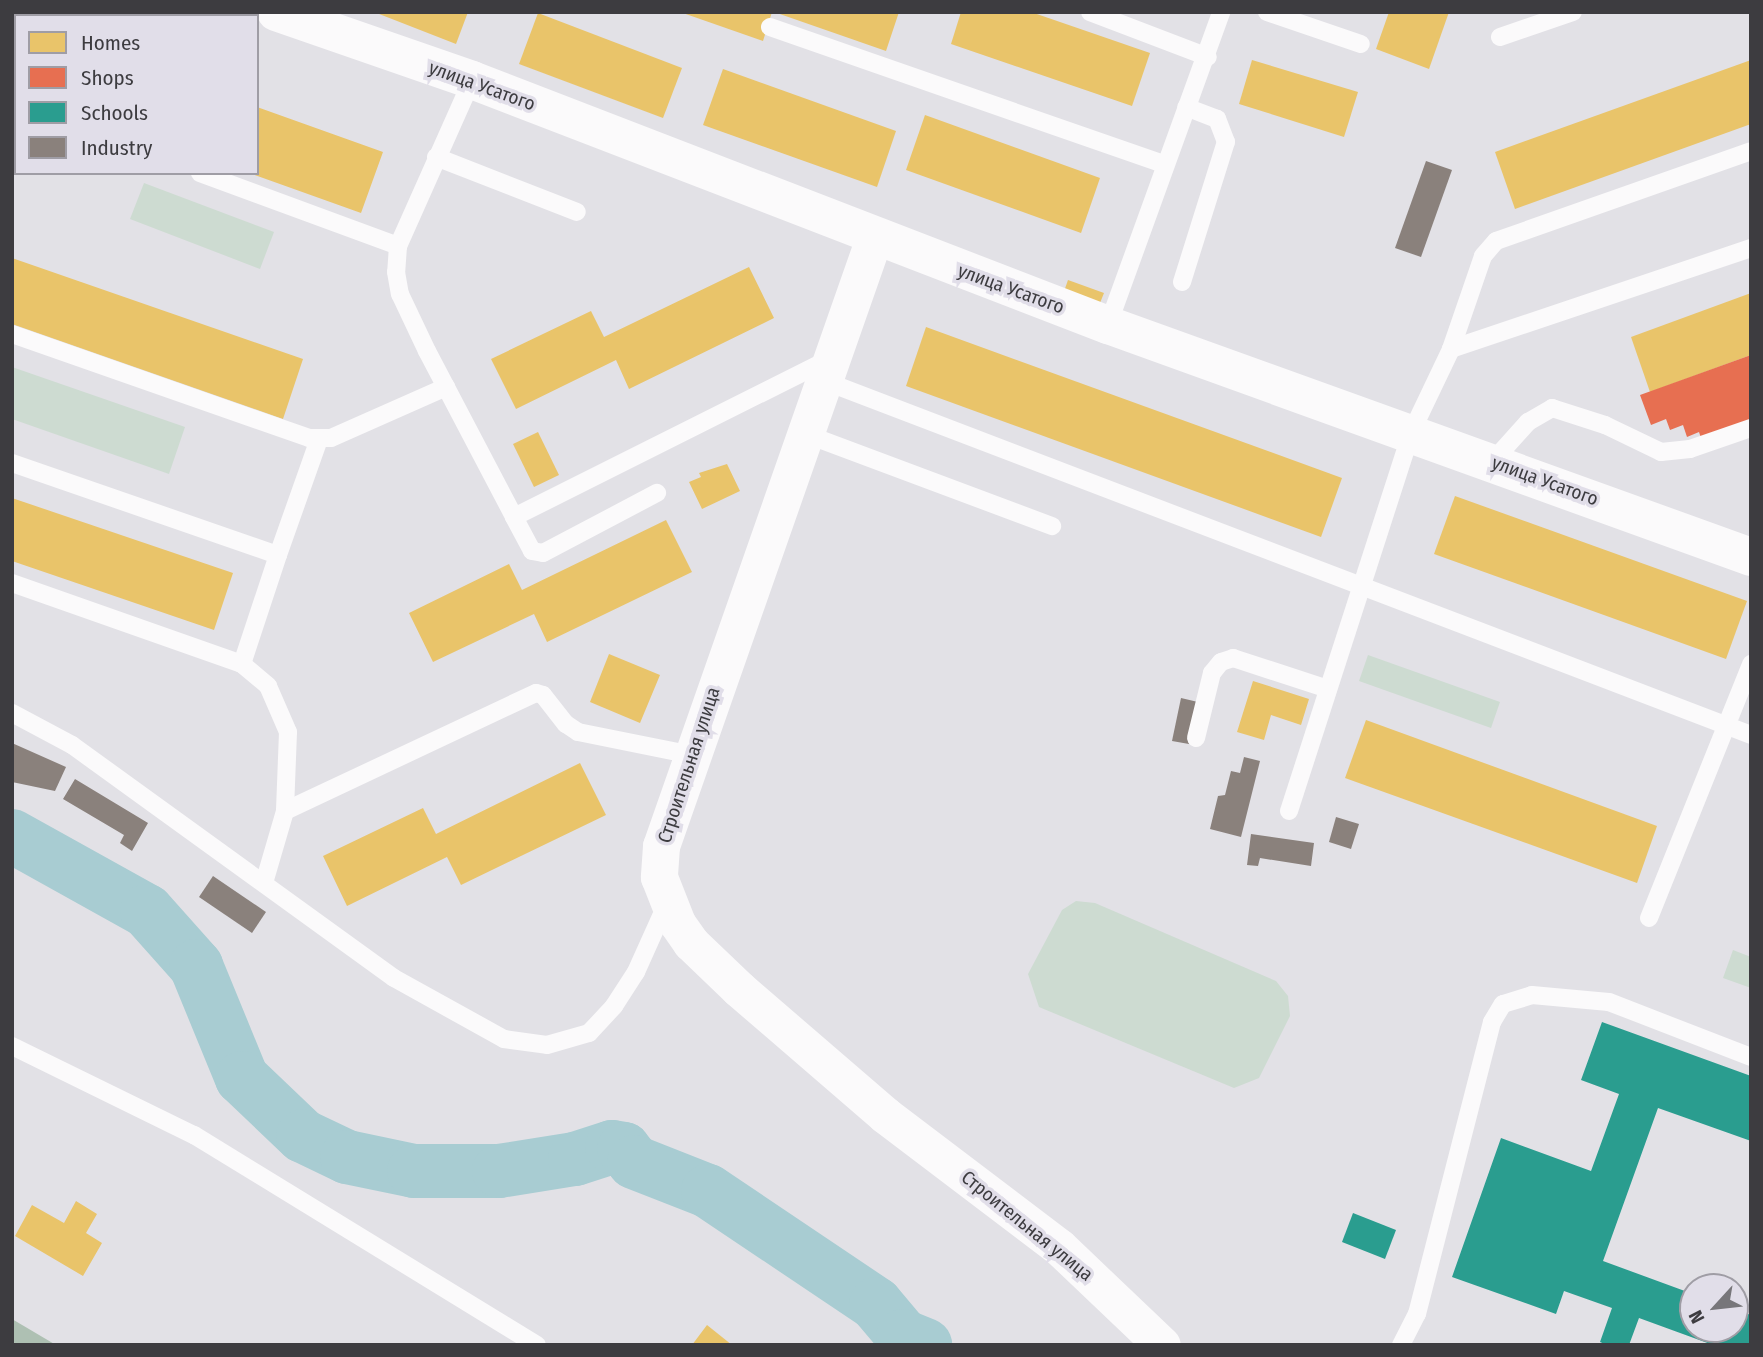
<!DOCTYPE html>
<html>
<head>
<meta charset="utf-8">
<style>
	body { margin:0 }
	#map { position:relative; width:1763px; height:1357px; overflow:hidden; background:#e2e1e6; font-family:"Fira Sans Condensed",sans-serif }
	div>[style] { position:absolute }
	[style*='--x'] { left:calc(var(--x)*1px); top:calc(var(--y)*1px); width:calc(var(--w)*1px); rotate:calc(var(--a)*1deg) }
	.green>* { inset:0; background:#cddbd1 }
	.forest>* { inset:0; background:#aec0b3 }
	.homes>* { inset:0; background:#e9c46a }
	.shops>* { inset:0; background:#e76f51 }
	.schools>* { inset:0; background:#2a9d8f }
	.industry>* { inset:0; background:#8a817c }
	.river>* { height:54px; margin:-27px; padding:0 27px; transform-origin:27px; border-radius:27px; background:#a8ccd2 }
	.service>* { height:18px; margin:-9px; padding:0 9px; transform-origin:9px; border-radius:9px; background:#fbfafb }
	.minor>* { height:37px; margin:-18.5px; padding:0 18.5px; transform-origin:18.5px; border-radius:18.5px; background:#fbfafb }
	.tertiary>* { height:38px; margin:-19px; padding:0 19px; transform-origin:19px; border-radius:19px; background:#fbfafb }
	span { translate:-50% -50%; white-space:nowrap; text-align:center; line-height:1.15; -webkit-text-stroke:7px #e1dee9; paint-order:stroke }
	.street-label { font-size:19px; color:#3d3c40 }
	.frame { position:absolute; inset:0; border:14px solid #3d3c40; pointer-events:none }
	.legend { position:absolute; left:14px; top:14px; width:245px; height:161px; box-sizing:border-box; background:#e1dee9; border:2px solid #9f9da5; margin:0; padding:9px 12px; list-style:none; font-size:21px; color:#3d3c40 }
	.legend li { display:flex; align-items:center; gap:14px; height:35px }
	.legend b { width:35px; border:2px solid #9f9da5 }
	.north { position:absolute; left:1679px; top:1273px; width:70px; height:70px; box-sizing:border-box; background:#e1dee9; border:2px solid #9f9da5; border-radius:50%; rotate:243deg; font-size:19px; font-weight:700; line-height:28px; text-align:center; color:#3d3c40 }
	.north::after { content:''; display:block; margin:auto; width:24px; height:32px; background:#77767a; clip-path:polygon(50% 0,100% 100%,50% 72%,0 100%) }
</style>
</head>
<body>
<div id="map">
	<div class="green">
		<i style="clip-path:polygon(144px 183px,274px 232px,260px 269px,130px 219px)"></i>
		<i style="clip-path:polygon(12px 367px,185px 427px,169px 474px,12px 419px)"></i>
		<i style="clip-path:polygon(1368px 655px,1500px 702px,1491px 728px,1359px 681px)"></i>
		<i style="clip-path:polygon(1076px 901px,1095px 903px,1276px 981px,1288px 996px,1290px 1016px,1259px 1078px,1234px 1088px,1039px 1007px,1028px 974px,1062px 910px)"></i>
		<i style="clip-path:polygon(1733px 950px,1751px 957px,1751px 988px,1723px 978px)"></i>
	</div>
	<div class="forest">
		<i style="clip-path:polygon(12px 1319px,56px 1345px,12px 1345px)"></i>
	</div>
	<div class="homes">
		<i style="clip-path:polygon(374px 12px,468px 12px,456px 44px)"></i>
		<i style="clip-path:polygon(680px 12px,772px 12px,763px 41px)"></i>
		<i style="clip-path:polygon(774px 12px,899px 12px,886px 51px)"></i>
		<i style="clip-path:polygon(961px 12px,1031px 12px,1150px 53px,1132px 106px,951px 44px)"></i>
		<i style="clip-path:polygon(1389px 12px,1449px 12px,1429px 69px,1376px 49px)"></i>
		<i style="clip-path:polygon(538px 13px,682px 68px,663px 118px,519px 64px)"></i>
		<i style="clip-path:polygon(12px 18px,16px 20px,16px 89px,12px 87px)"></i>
		<i style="clip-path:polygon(1252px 60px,1358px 92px,1344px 137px,1239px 104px)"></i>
		<i style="clip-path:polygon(1751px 60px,1751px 124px,1515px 209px,1495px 152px)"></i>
		<i style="clip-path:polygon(723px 69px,896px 131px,877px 187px,703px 125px)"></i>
		<i style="clip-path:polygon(257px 107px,383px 152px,361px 213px,252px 174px,257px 173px)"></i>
		<i style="clip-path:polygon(925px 115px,1100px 178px,1081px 233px,906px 170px)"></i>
		<i style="clip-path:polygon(12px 258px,303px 359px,283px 419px,12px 324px)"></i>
		<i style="clip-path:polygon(749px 267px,774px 318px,629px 389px,616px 360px,516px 409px,491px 359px,591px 311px,604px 337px)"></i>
		<i style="clip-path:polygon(1068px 280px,1104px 293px,1096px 313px,1061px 300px)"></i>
		<i style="clip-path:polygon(1751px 293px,1751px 355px,1650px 392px,1631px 337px)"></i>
		<i style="clip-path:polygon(926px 327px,1342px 478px,1321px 537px,906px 386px)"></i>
		<i style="clip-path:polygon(538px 432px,559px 475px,534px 487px,513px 444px)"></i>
		<i style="clip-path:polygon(727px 464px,740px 491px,702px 509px,689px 482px,701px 477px,699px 473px)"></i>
		<i style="clip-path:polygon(1455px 496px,1747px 601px,1726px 659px,1434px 554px)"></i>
		<i style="clip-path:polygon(12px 498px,233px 573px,214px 630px,12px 561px)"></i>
		<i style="clip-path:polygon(666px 520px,692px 572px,547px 642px,534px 614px,433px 662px,409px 613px,509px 564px,522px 590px)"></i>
		<i style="clip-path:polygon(609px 654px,660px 675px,640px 723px,590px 702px)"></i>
		<i style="clip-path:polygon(1253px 681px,1309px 699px,1301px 725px,1271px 715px,1264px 740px,1237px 732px)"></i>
		<i style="clip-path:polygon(1366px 720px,1657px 826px,1637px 883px,1345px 778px)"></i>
		<i style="clip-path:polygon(580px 763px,606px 815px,461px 885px,447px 857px,347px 906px,323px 856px,423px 808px,436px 834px)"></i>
		<i style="clip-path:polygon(76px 1201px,97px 1214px,86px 1233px,102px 1243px,83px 1276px,15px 1236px,32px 1205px,64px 1223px)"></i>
		<i style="clip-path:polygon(707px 1325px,732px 1345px,692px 1345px)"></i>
	</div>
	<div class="shops">
		<i style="clip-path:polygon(1751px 355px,1751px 426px,1703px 444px,1699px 432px,1687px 437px,1683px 425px,1670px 430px,1666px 419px,1651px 425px,1640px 395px)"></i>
	</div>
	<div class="schools">
		<i style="clip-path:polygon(1602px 1022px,1751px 1076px,1751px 1141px,1658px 1108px,1603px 1261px,1693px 1294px,1693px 1329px,1735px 1329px,1735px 1309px,1751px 1315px,1751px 1345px,1713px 1345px,1639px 1318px,1629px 1345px,1607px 1345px,1600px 1342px,1612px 1308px,1564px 1291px,1556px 1314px,1452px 1277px,1501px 1138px,1591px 1171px,1619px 1094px,1581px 1080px)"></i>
		<i style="clip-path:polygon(1353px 1213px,1396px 1230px,1385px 1259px,1342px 1242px)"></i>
	</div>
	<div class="industry">
		<i style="clip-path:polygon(1426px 161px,1452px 170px,1421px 257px,1395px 248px)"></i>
		<i style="clip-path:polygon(1181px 698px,1198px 702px,1189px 744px,1172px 741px)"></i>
		<i style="clip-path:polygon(12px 743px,66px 767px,55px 791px,12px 782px)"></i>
		<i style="clip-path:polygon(1244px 757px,1260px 761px,1241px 837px,1210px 829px,1218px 796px,1225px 795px,1231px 771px,1240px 773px)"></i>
		<i style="clip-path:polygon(75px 779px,148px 823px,132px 851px,120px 843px,124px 835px,63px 799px)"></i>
		<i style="clip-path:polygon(1336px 817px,1359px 824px,1351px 849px,1329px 842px)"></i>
		<i style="clip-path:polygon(1251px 834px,1314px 843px,1311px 866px,1260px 858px,1258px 866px,1247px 865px)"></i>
		<i style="clip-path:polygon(213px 876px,266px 912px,252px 933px,199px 897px)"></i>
	</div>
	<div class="river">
		<i style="--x:12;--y:836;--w:154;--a:29.1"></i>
		<i style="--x:147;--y:911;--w:74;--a:48.3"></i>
		<i style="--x:196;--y:966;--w:121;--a:67.7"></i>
		<i style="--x:242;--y:1078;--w:84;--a:43.6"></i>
		<i style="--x:303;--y:1136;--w:49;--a:25.5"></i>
		<i style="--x:347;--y:1157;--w:68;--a:11.8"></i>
		<i style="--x:414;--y:1171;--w:85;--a:0"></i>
		<i style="--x:499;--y:1171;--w:77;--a:-9"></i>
		<i style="--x:575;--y:1159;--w:39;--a:-18"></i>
		<i style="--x:612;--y:1147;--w:12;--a:9"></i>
		<i style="--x:624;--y:1149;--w:16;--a:52"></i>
		<i style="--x:634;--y:1162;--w:79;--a:21.4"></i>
		<i style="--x:708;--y:1191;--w:202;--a:33.9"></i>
		<i style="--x:876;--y:1304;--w:42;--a:49.8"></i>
		<i style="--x:903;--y:1336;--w:24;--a:22"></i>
	</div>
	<div class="service">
		<i style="--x:1090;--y:12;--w:126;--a:20.9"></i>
		<i style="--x:1267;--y:12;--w:99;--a:18.8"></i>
		<i style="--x:770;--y:27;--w:416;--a:19.2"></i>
		<i style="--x:1500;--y:37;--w:77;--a:-18.9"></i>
		<i style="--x:472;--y:80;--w:182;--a:114"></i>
		<i style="--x:398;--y:246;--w:26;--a:94"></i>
		<i style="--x:396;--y:272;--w:22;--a:80"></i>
		<i style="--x:400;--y:294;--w:63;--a:64.7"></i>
		<i style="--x:427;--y:351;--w:187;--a:62.3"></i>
		<i style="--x:514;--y:517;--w:351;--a:-26.6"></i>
		<i style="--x:12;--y:105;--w:4;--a:14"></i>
		<i style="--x:436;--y:157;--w:151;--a:21.3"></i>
		<i style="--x:200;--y:173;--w:211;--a:20.2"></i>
		<i style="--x:1182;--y:282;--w:147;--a:-72.6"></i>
		<i style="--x:1226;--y:142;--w:25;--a:-111"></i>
		<i style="--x:1217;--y:119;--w:33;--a:-159"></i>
		<i style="--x:1108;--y:325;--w:333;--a:-70.1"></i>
		<i style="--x:12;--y:334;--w:315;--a:19.3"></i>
		<i style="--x:309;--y:438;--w:22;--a:0"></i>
		<i style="--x:331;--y:438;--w:126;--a:-23.9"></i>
		<i style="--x:1451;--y:349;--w:98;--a:-71"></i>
		<i style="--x:1483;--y:256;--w:20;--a:-49"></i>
		<i style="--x:1496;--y:241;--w:270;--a:-19.4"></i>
		<i style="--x:822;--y:380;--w:995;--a:20.91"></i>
		<i style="--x:803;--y:433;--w:266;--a:20.5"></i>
		<i style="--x:1492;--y:462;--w:54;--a:-48"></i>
		<i style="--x:1528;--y:422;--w:28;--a:-30"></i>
		<i style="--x:1552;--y:408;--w:56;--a:17.8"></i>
		<i style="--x:1605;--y:425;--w:62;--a:25.7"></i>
		<i style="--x:1661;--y:452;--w:29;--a:-6"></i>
		<i style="--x:1690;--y:449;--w:65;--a:-19"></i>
		<i style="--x:12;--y:463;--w:281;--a:19.1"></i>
		<i style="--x:278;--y:555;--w:115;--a:108.3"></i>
		<i style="--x:242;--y:664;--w:244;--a:-160.6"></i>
		<i style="--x:514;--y:517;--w:38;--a:62"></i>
		<i style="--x:532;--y:551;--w:11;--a:10"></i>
		<i style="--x:543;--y:553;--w:129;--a:-27.8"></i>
		<i style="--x:278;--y:555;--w:123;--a:-70.5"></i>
		<i style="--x:242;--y:664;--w:34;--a:40"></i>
		<i style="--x:268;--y:686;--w:50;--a:66.5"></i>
		<i style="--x:288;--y:732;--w:79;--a:92.2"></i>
		<i style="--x:12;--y:713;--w:68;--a:28.1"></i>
		<i style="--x:72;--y:745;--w:397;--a:35.9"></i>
		<i style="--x:394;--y:978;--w:126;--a:29"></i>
		<i style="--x:504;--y:1039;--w:43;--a:7.9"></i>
		<i style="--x:547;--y:1045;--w:44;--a:-15.9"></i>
		<i style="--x:589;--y:1033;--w:37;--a:-47"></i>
		<i style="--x:614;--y:1006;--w:40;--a:-57.1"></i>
		<i style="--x:636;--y:972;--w:76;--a:-65.8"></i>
		<i style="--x:1196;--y:738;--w:67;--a:-76.2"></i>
		<i style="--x:1212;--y:673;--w:14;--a:-51"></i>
		<i style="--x:1221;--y:662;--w:13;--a:-18"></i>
		<i style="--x:1233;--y:658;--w:100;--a:18.1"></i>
		<i style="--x:1289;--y:811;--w:397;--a:-72.1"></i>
		<i style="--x:1411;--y:433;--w:93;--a:-64.5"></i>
		<i style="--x:1451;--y:349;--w:317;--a:-18.6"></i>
		<i style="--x:264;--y:883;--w:75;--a:-73.7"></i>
		<i style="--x:285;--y:811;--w:277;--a:-25.2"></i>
		<i style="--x:536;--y:693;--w:7;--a:16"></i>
		<i style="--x:543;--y:695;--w:37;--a:52"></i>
		<i style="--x:566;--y:724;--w:14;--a:34"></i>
		<i style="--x:578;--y:732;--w:116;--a:11.4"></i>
		<i style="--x:1649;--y:918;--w:274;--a:-68.1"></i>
		<i style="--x:12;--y:1046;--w:203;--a:26.1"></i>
		<i style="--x:194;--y:1135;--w:402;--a:31.5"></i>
		<i style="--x:1401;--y:1345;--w:35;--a:-63"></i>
		<i style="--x:1417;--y:1314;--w:301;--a:-75.6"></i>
		<i style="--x:1492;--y:1022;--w:21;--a:-59"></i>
		<i style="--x:1503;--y:1004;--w:30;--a:-17"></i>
		<i style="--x:1532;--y:995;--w:77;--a:5.2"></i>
		<i style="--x:1609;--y:1002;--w:152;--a:21.2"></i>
	</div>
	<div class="minor">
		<i style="--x:874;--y:238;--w:644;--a:109.31"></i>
		<i style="--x:661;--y:846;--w:31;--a:94"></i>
		<i style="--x:659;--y:877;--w:49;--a:68.6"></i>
		<i style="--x:677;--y:923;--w:24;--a:55"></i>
		<i style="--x:691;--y:943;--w:66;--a:43.8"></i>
		<i style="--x:739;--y:989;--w:193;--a:40.8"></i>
		<i style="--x:885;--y:1115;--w:218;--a:37.2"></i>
		<i style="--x:1059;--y:1247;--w:142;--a:43.6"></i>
	</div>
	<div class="tertiary">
		<i style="--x:276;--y:12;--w:207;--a:19.1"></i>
		<i style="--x:472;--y:80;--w:682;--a:21.07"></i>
		<i style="--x:1108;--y:325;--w:684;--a:19.84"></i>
	</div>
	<div class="street-label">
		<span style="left:482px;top:86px;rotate:20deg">улица Усатого</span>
		<span style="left:1011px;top:289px;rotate:20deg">улица Усатого</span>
		<span style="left:1545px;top:481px;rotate:20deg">улица Усатого</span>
		<span style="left:689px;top:765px;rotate:-72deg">Строительная улица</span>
		<span style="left:1027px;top:1226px;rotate:39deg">Строительная улица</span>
	</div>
	<div class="frame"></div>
	<ul class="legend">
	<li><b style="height:19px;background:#e9c46a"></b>Homes</li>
	<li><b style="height:19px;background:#e76f51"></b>Shops</li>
	<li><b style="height:19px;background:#2a9d8f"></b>Schools</li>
	<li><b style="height:19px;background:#8a817c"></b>Industry</li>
	</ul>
	<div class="north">N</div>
</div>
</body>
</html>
